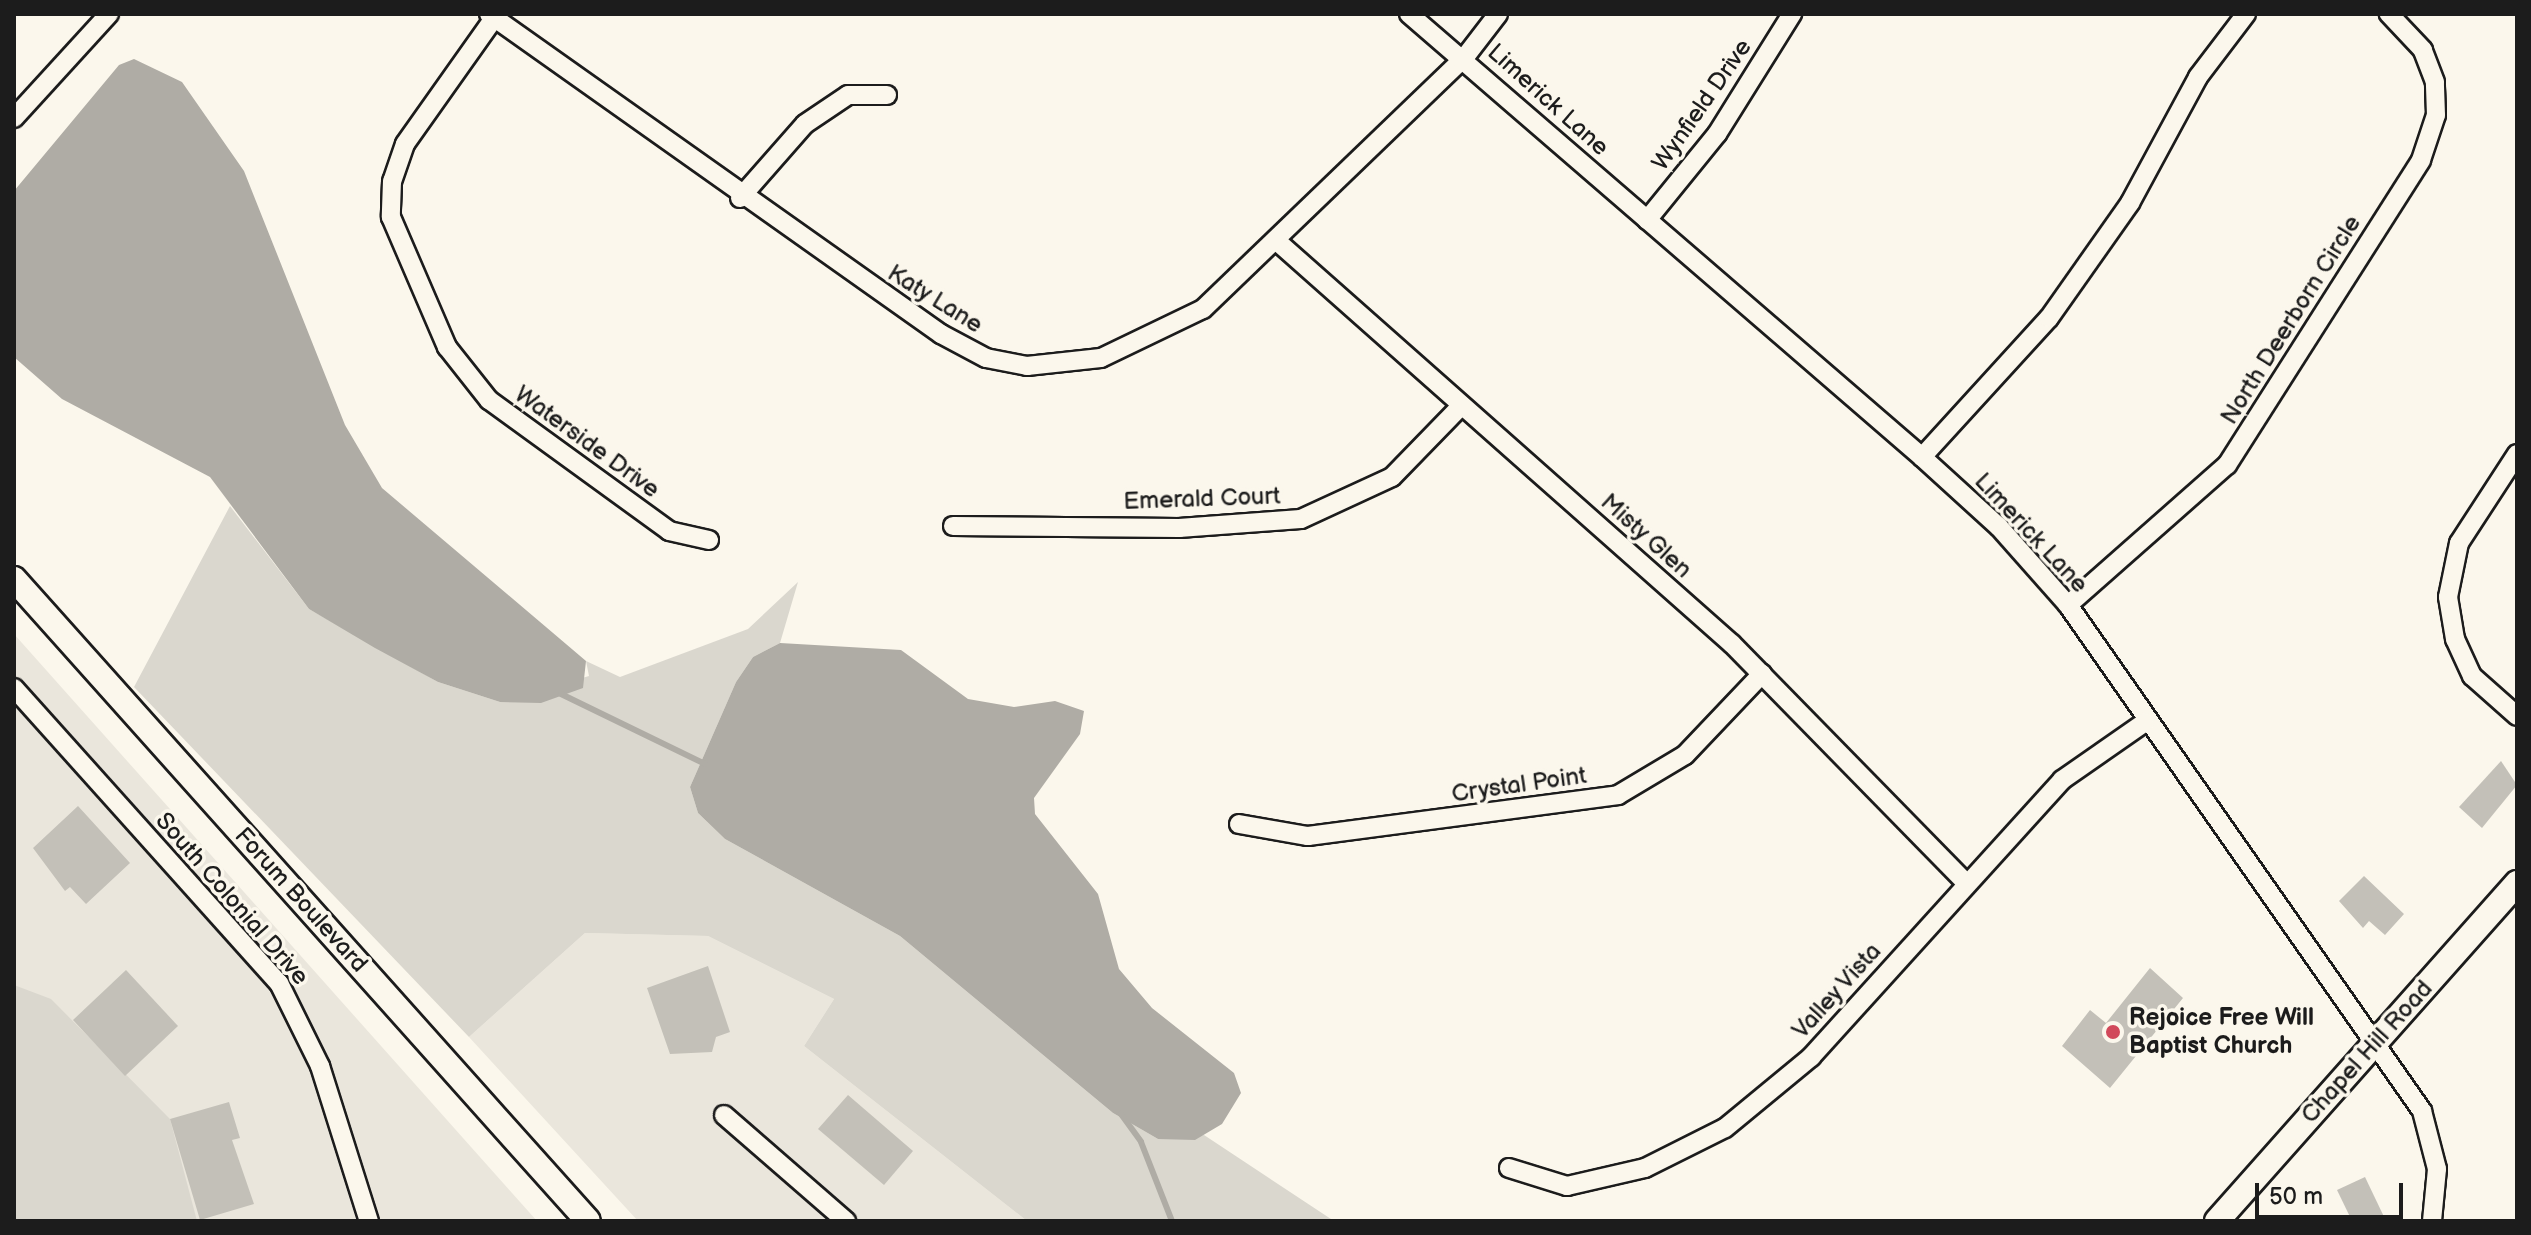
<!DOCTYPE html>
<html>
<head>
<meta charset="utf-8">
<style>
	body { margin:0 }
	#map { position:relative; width:2531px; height:1235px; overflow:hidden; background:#fbf7ec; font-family:"Balsamiq Sans",sans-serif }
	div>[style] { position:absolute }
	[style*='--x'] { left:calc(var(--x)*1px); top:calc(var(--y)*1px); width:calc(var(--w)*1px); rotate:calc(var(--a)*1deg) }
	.built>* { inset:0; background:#eae6dc }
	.green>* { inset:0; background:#dad7ce }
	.water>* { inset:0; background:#afaca5 }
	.stream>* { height:6px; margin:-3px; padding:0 3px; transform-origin:3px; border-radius:3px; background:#afaca5 }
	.building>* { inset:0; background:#c3c0b8 }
	.roads { filter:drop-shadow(2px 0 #1c1c1c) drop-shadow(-2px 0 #1c1c1c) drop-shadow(0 2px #1c1c1c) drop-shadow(0 -2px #1c1c1c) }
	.minor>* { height:18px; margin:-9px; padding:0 9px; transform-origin:9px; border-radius:9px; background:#fbf7ec }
	.tertiary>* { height:24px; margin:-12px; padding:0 12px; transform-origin:12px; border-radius:12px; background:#fbf7ec }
	.dots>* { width:22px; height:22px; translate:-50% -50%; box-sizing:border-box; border:4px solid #fbf7ec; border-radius:50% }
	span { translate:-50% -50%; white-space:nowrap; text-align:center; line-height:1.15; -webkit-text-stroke:7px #fbf7ec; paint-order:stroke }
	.street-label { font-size:24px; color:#1c1c1c }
	.poi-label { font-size:24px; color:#1c1c1c; font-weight:700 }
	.left { translate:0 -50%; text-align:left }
	.frame { position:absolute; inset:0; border:16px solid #1c1c1c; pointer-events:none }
	.scale { position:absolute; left:2255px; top:1183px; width:148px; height:36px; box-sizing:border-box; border:4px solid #1c1c1c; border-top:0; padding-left:10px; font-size:24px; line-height:28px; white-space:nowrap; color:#1c1c1c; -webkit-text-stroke:6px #fbf7ec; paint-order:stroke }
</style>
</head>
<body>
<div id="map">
	<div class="built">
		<i style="clip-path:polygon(14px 634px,537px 1221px,128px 1221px,14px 1050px)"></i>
		<i style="clip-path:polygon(585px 933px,708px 936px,834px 999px,804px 1046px,1027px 1221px,638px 1221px,469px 1037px)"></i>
	</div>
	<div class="green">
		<i style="clip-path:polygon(230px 506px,309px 609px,438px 682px,500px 702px,589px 676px,586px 661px,620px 677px,748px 629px,798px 582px,780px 643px,753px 657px,736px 682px,690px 787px,698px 813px,725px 839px,900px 936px,1113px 1113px,1158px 1139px,1204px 1135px,1334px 1221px,1027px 1221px,804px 1046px,834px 999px,708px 936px,585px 933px,469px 1037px,134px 687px)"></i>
		<i style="clip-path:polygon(14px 985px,51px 999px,170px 1119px,197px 1221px,14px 1221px)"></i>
	</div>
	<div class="water">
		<i style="clip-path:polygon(134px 59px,182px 82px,244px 171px,345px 425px,382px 488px,586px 661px,583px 688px,541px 703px,500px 702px,438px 682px,375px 648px,309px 609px,210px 477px,62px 399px,14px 357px,14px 191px,119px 65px)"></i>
		<i style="clip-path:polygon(780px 643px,901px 650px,968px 699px,1014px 707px,1055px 701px,1084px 711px,1080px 734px,1034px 798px,1035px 814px,1098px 894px,1119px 969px,1152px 1008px,1234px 1073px,1241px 1093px,1222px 1124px,1195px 1140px,1158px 1139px,1113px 1113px,900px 936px,725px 839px,698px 813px,690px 787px,736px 682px,753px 657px)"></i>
	</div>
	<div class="stream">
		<i style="--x:561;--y:694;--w:160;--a:25.9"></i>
		<i style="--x:1121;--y:1114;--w:34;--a:54"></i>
		<i style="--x:1141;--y:1142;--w:85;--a:68.6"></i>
	</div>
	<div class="building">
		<i style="clip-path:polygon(2501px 761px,2517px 785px,2482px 828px,2459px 807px)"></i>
		<i style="clip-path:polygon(78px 806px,130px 863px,86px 904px,70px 887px,65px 891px,33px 848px)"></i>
		<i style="clip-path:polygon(2364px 876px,2404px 914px,2385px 935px,2369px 921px,2363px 928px,2339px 901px)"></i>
		<i style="clip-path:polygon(708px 966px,730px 1032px,716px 1037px,712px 1052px,670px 1054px,647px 988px)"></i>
		<i style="clip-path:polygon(2150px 968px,2183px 998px,2110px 1088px,2062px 1046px,2090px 1010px,2106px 1023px)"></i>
		<i style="clip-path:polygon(126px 970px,178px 1026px,125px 1076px,73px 1020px)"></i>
		<i style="clip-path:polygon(848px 1095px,913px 1151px,884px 1185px,818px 1129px)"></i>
		<i style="clip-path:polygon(229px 1102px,240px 1138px,232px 1140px,254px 1204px,200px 1220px,170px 1119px)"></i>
		<i style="clip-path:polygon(2365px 1177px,2386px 1221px,2352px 1221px,2337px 1190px)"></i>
	</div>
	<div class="roads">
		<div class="minor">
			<i style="--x:489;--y:14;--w:554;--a:35.3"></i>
			<i style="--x:941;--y:334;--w:51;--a:28.1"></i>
			<i style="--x:986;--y:358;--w:42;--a:11"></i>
			<i style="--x:1027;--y:366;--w:74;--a:-6.2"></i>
			<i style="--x:1101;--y:358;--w:113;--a:-25.7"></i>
			<i style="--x:1203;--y:309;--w:364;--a:-43.9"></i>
			<i style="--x:1465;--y:57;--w:54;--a:-52.5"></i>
			<i style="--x:497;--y:14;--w:159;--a:125.3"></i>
			<i style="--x:405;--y:144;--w:39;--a:109"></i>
			<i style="--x:392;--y:181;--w:36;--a:92"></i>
			<i style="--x:391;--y:217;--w:142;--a:66.7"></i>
			<i style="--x:447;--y:347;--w:68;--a:51.6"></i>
			<i style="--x:489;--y:400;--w:223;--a:36"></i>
			<i style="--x:669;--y:531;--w:41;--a:12.7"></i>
			<i style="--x:1409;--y:14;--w:678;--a:40.81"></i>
			<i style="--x:1922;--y:457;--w:104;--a:42.3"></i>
			<i style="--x:1999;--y:527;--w:104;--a:48.5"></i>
			<i style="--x:2068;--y:605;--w:618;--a:55.02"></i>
			<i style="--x:2422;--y:1111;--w:60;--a:75.5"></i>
			<i style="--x:2437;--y:1169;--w:52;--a:95.5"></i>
			<i style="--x:14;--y:118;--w:141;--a:-47.6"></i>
			<i style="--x:740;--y:198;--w:98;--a:-48.7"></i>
			<i style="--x:805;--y:124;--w:52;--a:-34"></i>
			<i style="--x:848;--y:95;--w:39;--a:0"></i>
			<i style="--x:1647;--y:220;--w:111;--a:-50.9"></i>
			<i style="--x:1717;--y:134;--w:142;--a:-58"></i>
			<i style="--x:1279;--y:243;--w:605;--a:41.52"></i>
			<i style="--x:1732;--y:644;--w:334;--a:45.6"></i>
			<i style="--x:2517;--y:454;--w:106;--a:123.1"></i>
			<i style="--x:2459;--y:543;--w:55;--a:101.5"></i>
			<i style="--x:2448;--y:597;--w:43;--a:80.5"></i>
			<i style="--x:2455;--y:639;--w:41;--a:65.3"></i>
			<i style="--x:2472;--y:676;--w:60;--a:41.6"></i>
			<i style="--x:1922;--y:457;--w:188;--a:-47.6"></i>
			<i style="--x:2049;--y:318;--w:141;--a:-54.8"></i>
			<i style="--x:2130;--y:203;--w:143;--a:-61.6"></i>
			<i style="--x:2198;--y:77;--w:79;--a:-52.7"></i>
			<i style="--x:953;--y:526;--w:226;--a:0.5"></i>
			<i style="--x:1179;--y:528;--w:122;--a:-4.2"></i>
			<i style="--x:1301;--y:519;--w:100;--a:-24.8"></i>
			<i style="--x:1392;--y:477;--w:100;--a:-45.8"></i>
			<i style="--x:2068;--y:605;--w:212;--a:-41.4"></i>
			<i style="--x:2227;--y:465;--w:361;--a:-57.5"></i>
			<i style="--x:2421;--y:160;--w:47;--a:-71.6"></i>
			<i style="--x:2436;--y:115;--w:33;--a:-92"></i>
			<i style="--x:2435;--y:82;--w:34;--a:-111"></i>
			<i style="--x:2423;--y:50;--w:50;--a:-133.4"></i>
			<i style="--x:14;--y:688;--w:397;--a:48.1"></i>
			<i style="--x:279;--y:983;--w:93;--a:63.7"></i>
			<i style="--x:320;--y:1066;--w:163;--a:72.5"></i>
			<i style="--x:1239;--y:824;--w:70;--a:9.9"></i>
			<i style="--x:1308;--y:836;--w:313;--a:-7.5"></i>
			<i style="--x:1618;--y:795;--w:78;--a:-30.8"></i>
			<i style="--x:1685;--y:755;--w:112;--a:-46.5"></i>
			<i style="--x:724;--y:1115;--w:162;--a:41"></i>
			<i style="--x:1509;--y:1168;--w:61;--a:17.2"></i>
			<i style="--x:1567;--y:1186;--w:80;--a:-13"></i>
			<i style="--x:1645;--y:1168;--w:89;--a:-26.6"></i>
			<i style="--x:1725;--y:1128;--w:112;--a:-39.5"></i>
			<i style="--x:1811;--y:1057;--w:374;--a:-47.8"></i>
			<i style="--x:2062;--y:780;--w:101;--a:-34.9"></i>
		</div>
		<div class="tertiary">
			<i style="--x:14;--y:579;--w:861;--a:48.2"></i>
			<i style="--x:2217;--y:1221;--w:452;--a:-48.4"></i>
		</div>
	</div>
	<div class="dots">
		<i style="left:2113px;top:1032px;background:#d1495b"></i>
	</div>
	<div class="street-label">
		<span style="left:1548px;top:100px;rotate:42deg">Limerick Lane</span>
		<span style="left:1702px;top:105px;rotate:-55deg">Wynfield Drive</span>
		<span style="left:935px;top:299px;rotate:32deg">Katy Lane</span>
		<span style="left:2291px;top:320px;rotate:-58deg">North Deerborn Circle</span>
		<span style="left:587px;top:442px;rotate:36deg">Waterside Drive</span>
		<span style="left:1202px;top:499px;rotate:-2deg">Emerald Court</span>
		<span style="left:2031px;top:533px;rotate:47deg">Limerick Lane</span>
		<span style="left:1646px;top:536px;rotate:42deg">Misty Glen</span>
		<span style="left:1519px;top:785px;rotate:-8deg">Crystal Point</span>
		<span style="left:232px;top:899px;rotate:49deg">South Colonial Drive</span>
		<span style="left:301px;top:900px;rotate:48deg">Forum Boulevard</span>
		<span style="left:1837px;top:991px;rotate:-48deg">Valley Vista</span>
		<span style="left:2367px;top:1052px;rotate:-48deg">Chapel Hill Road</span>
	</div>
	<div class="poi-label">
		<span class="left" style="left:2129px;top:1032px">Rejoice Free Will<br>Baptist Church</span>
	</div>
	<div class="frame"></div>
	<div class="scale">50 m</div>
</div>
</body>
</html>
